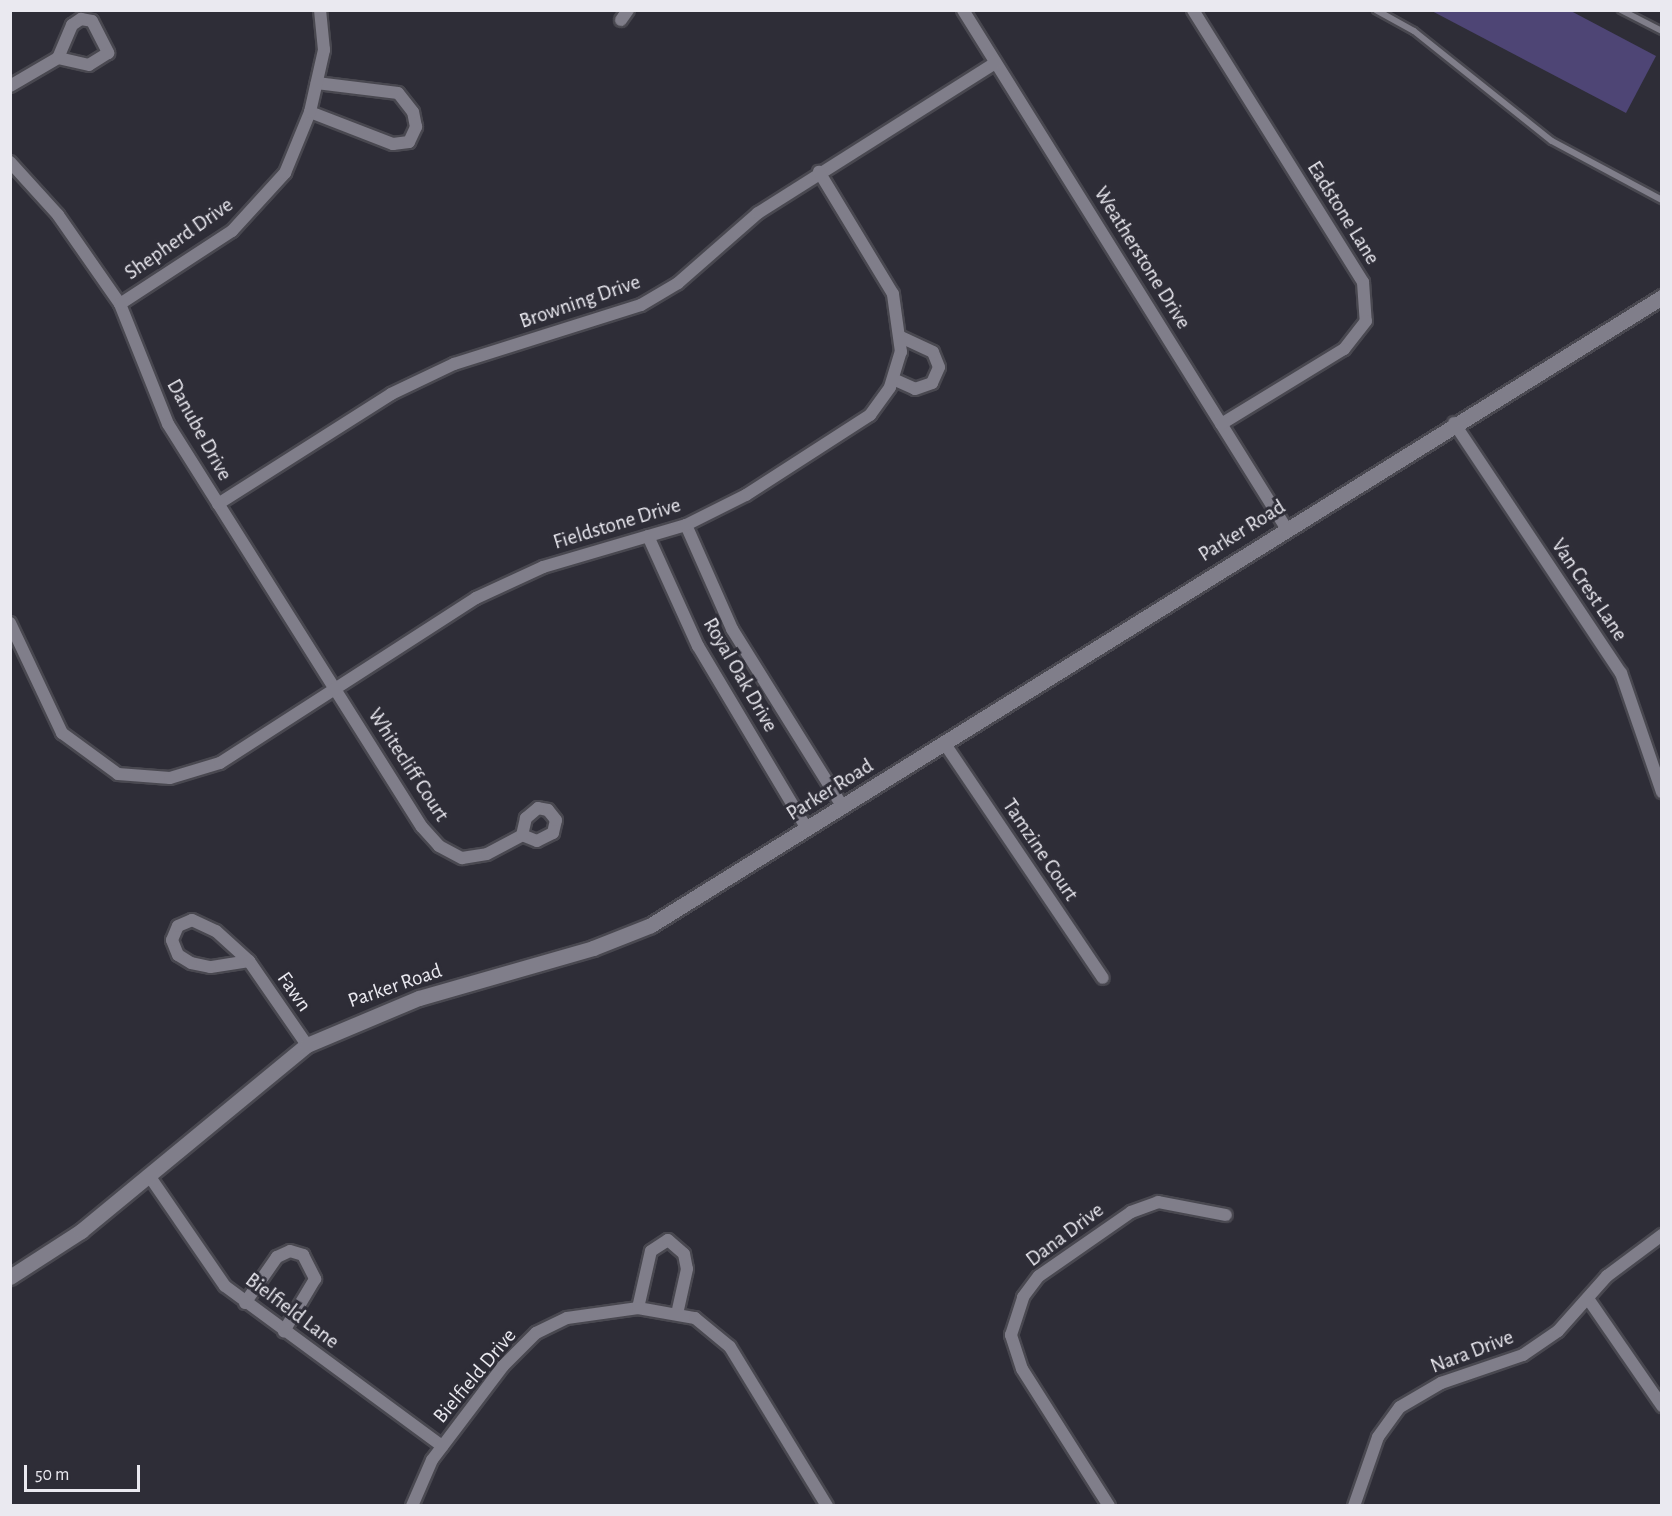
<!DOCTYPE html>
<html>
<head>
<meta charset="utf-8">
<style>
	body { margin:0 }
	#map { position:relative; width:1672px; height:1516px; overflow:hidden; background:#2e2d37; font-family:"Alegreya Sans",sans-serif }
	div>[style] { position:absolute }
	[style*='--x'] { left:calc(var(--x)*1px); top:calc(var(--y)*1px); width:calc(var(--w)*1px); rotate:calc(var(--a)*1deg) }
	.building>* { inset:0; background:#4e4575 }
	.roads { filter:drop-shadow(2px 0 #494850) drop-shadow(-2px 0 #494850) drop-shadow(0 2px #494850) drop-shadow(0 -2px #494850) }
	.service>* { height:6px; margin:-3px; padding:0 3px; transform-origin:3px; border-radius:3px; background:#807e8a }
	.minor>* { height:12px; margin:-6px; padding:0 6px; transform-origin:6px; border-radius:6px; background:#807e8a }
	.secondary>* { height:15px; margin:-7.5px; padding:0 7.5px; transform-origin:7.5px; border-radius:7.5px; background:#807e8a }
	span { translate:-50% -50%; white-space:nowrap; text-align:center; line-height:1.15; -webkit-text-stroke:6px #2e2d37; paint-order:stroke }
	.street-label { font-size:21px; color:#eae9f0 }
	.frame { position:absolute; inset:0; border:12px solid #eae9f0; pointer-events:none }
	.scale { position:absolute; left:24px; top:1465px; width:116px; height:27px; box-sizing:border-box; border:3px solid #eae9f0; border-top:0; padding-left:8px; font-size:18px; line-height:21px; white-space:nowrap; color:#eae9f0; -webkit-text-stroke:4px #2e2d37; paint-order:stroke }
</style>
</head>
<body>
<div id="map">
	<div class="building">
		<i style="clip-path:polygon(1430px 10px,1569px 10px,1656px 56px,1626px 113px)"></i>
	</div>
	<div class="roads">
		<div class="service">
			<i style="--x:1376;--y:10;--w:43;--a:28.9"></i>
			<i style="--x:1414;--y:31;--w:176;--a:38.6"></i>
			<i style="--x:1552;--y:141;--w:125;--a:28.2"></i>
			<i style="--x:1621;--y:10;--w:46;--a:27.1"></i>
		</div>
		<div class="minor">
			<i style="--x:963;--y:10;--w:610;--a:58.05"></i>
			<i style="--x:1193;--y:10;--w:321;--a:58"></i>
			<i style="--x:1363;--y:282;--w:39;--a:86"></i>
			<i style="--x:1366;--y:321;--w:36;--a:128"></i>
			<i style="--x:1344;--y:349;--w:144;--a:148.6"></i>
			<i style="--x:621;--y:20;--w:12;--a:-55"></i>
			<i style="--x:10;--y:86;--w:56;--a:-30.3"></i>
			<i style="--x:58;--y:58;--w:36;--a:-67"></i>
			<i style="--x:72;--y:25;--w:11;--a:-34"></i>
			<i style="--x:81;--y:19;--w:11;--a:10"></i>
			<i style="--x:92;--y:21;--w:36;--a:63"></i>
			<i style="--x:108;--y:53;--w:22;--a:148"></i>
			<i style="--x:89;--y:65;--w:32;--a:-167"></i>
			<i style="--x:310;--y:112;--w:89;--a:21.1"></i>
			<i style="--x:393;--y:144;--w:16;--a:-7"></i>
			<i style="--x:409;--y:142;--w:17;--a:-65"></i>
			<i style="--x:416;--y:127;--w:15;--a:-101"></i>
			<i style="--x:413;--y:112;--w:24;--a:-128"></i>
			<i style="--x:398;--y:93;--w:82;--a:-173"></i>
			<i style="--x:10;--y:162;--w:72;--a:47.8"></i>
			<i style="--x:58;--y:215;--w:108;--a:55.1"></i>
			<i style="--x:120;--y:304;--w:129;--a:68.2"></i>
			<i style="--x:168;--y:424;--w:476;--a:57.8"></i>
			<i style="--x:422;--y:827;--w:25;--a:48"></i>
			<i style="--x:439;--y:846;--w:26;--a:28"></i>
			<i style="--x:462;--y:858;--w:25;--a:-9"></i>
			<i style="--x:487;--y:854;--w:40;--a:-28"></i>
			<i style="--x:522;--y:835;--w:16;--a:22"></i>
			<i style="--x:537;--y:841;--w:18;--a:-27"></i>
			<i style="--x:553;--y:833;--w:13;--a:-77"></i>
			<i style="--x:556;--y:820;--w:13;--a:-129"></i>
			<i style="--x:548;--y:810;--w:10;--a:-169"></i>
			<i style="--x:538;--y:808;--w:16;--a:140"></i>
			<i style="--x:526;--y:818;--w:17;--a:103"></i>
			<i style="--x:120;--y:304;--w:134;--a:-33.1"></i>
			<i style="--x:232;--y:231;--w:79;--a:-47.6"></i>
			<i style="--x:285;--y:173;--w:66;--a:-67.7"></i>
			<i style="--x:310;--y:112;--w:64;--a:-77.3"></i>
			<i style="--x:324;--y:50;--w:40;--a:-95.7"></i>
			<i style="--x:893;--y:379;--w:24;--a:24"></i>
			<i style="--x:915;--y:389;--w:18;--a:-19"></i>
			<i style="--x:932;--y:383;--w:17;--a:-66"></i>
			<i style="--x:939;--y:367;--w:16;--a:-112"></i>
			<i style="--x:933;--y:352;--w:35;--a:-155"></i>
			<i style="--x:1454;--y:423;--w:301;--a:56.3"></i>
			<i style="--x:1621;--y:673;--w:126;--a:71"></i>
			<i style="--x:218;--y:504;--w:205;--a:-32.4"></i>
			<i style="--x:391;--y:394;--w:70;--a:-25.5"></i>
			<i style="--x:454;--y:364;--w:196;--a:-17.5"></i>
			<i style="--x:641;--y:305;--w:43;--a:-30.7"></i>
			<i style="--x:678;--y:283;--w:106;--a:-41.2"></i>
			<i style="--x:758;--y:213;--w:280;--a:-32.3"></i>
			<i style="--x:686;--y:525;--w:114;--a:66.1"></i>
			<i style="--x:732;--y:629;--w:210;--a:58.1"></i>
			<i style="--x:648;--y:536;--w:121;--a:65.6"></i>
			<i style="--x:698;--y:646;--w:213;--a:59.2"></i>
			<i style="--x:10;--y:623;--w:122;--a:64.7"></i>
			<i style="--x:62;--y:733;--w:69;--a:36.2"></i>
			<i style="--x:118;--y:774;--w:52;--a:4.4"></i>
			<i style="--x:170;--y:778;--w:52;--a:-16.7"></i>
			<i style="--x:220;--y:763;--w:305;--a:-32.8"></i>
			<i style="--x:476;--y:598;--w:74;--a:-24.8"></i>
			<i style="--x:543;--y:567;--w:149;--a:-16.4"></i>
			<i style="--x:686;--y:525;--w:67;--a:-26.6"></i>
			<i style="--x:746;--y:495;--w:148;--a:-32.8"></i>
			<i style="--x:870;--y:415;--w:34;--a:-54"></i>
			<i style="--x:890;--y:387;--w:37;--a:-73"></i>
			<i style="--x:901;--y:352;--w:59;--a:-97.9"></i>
			<i style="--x:893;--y:294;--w:143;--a:-121.2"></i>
			<i style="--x:945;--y:744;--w:282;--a:56"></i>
			<i style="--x:249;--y:961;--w:39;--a:171"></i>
			<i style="--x:210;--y:967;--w:19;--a:-168"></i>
			<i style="--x:191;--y:963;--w:15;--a:-148"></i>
			<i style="--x:178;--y:955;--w:16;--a:-112"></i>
			<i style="--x:172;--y:940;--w:15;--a:-67"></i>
			<i style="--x:178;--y:926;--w:15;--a:-23"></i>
			<i style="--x:192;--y:920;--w:26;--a:25"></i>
			<i style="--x:216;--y:931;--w:45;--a:42.3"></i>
			<i style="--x:249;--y:961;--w:102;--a:55.4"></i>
			<i style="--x:150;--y:1177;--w:132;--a:55.5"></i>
			<i style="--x:225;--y:1286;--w:270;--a:36.4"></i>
			<i style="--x:1589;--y:1300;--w:129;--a:55.4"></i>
			<i style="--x:245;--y:1303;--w:56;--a:-55.2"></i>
			<i style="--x:277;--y:1257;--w:14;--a:-25"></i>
			<i style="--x:290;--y:1251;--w:14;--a:17"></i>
			<i style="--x:303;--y:1255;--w:27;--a:63"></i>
			<i style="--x:315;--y:1279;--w:61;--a:120.8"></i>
			<i style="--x:638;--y:1308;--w:58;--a:-77.2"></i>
			<i style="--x:651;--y:1251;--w:20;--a:-33"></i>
			<i style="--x:668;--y:1240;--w:21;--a:41"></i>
			<i style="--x:684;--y:1254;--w:15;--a:79"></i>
			<i style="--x:687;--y:1269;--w:46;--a:102.5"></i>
			<i style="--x:412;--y:1506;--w:50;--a:-66.5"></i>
			<i style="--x:432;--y:1460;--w:118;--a:-52.9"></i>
			<i style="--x:503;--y:1366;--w:47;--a:-45"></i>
			<i style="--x:536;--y:1333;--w:34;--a:-26"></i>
			<i style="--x:567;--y:1318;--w:72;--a:-8"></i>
			<i style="--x:638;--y:1308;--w:58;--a:10"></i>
			<i style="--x:695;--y:1318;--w:45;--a:39.6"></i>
			<i style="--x:730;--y:1347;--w:186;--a:58.6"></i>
			<i style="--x:1109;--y:1506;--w:162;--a:-122.4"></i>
			<i style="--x:1022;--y:1369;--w:36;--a:-108"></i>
			<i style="--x:1011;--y:1335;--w:40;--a:-72"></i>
			<i style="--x:1023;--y:1297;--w:26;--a:-53"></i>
			<i style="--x:1039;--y:1276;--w:112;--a:-34.8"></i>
			<i style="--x:1131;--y:1212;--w:29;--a:-20"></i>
			<i style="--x:1158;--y:1202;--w:69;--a:10.8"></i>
			<i style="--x:1354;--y:1506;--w:73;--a:-70.8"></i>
			<i style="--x:1378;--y:1437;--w:37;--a:-54"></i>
			<i style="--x:1400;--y:1407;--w:48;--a:-30.3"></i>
			<i style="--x:1441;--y:1383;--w:87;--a:-18.9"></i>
			<i style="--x:1523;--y:1355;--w:42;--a:-34.4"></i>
			<i style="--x:1558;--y:1331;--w:74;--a:-48.3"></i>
			<i style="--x:1607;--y:1276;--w:69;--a:-36.7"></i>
		</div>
		<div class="secondary">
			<i style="--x:10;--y:1277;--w:85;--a:-32.9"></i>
			<i style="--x:81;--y:1231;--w:293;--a:-39.5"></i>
			<i style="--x:307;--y:1045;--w:121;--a:-22.8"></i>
			<i style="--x:419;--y:998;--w:181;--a:-16"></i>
			<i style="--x:593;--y:948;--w:62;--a:-21.6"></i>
			<i style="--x:651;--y:925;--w:1190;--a:-31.85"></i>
		</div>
	</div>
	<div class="street-label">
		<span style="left:1343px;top:213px;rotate:58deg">Eadstone Lane</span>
		<span style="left:179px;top:239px;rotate:-35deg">Shepherd Drive</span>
		<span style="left:1142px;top:258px;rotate:58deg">Weatherstone Drive</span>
		<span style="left:580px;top:302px;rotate:-19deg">Browning Drive</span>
		<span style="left:199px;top:430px;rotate:61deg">Danube Drive</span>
		<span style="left:617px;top:524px;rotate:-17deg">Fieldstone Drive</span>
		<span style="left:1242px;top:531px;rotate:-32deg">Parker Road</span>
		<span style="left:1589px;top:590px;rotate:56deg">Van Crest Lane</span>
		<span style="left:740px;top:675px;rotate:60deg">Royal Oak Drive</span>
		<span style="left:408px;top:765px;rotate:57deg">Whitecliff Court</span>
		<span style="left:830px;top:790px;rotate:-32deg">Parker Road</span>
		<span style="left:1040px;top:850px;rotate:56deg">Tamzine Court</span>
		<span style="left:395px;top:986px;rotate:-19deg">Parker Road</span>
		<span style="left:294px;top:992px;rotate:55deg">Fawn</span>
		<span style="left:1065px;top:1235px;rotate:-37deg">Dana Drive</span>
		<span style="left:292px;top:1311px;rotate:37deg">Bielfield Lane</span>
		<span style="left:1472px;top:1352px;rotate:-21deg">Nara Drive</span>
		<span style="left:475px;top:1376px;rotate:-50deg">Bielfield Drive</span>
	</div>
	<div class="frame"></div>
	<div class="scale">50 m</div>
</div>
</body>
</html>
